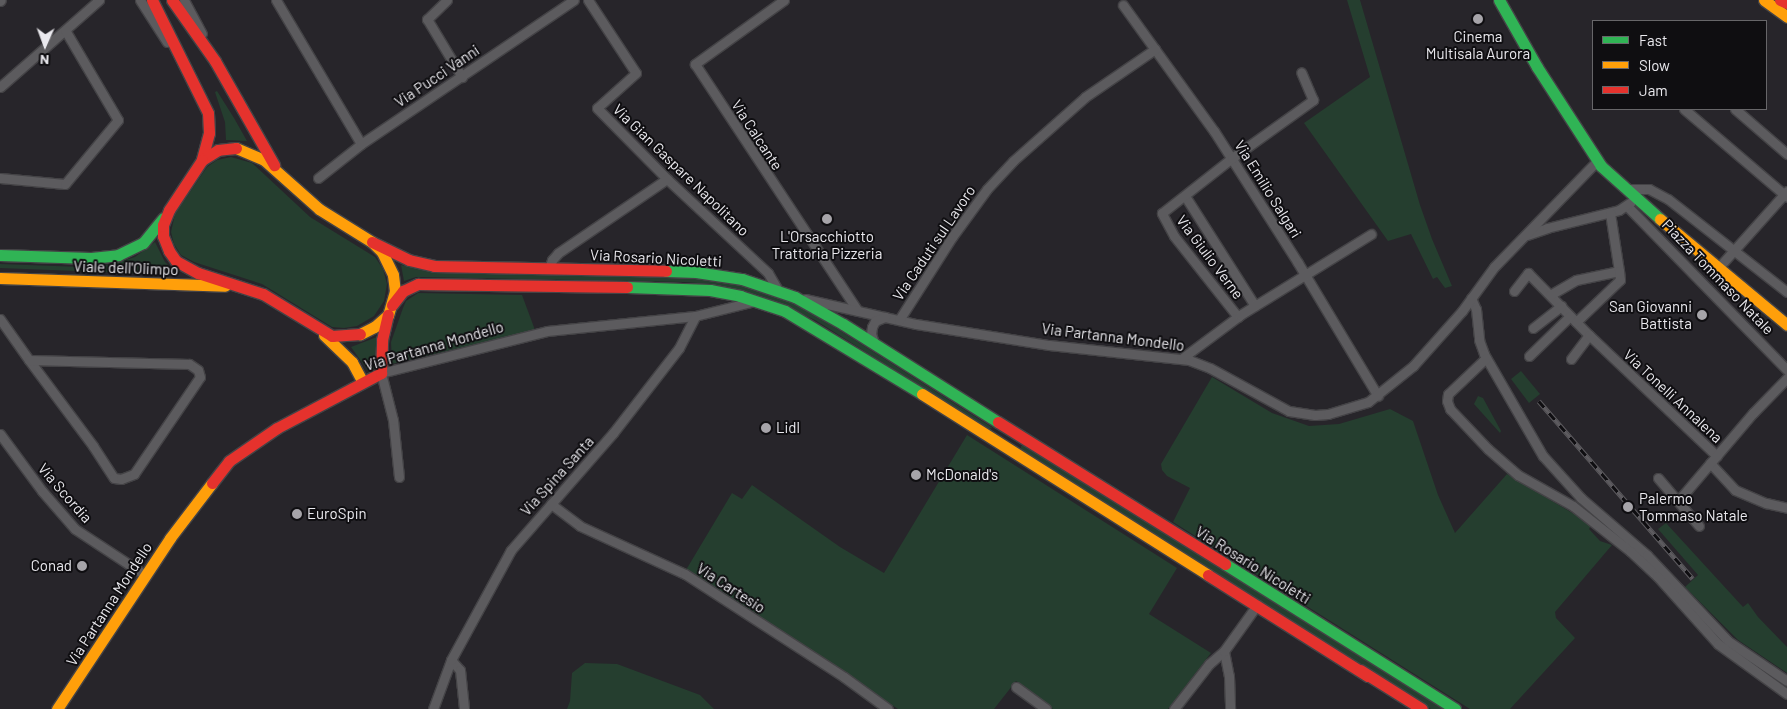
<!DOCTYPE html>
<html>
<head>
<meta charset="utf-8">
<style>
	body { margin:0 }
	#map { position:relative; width:1787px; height:709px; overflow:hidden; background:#27252a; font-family:Barlow,sans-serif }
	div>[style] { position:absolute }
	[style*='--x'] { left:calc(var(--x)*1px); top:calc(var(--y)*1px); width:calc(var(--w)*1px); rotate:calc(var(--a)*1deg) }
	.green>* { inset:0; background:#253e2f }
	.roads { filter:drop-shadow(1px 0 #444346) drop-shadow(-1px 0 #444346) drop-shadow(0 1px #444346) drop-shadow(0 -1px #444346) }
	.street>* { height:9px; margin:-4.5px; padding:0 4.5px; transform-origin:4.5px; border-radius:4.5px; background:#5c5b5e }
	.fast>* { height:11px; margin:-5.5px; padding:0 5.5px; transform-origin:5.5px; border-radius:5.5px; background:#30b455 }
	.slow>* { height:11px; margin:-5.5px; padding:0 5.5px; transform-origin:5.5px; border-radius:5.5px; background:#ff9f0a }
	.jam>* { height:11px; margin:-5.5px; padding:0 5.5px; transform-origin:5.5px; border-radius:5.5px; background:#e5322d }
	.rail>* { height:4.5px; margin-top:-2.25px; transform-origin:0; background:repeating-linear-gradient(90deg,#0f0e11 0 8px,#5d5b5f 0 16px); box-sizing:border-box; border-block:1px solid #5d5b5f }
	.dots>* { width:14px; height:14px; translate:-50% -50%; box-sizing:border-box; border:2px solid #0f0e11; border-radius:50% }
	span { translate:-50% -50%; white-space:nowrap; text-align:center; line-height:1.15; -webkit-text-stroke:4px #0f0e11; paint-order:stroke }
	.poi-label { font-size:15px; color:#eae9ee }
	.right { translate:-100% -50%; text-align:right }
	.left { translate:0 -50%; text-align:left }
	.street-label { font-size:15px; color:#eae9ee }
	.legend { position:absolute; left:1592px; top:20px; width:175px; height:90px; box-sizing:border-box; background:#0f0e11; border:1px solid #676669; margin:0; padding:6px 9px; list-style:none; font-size:15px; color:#eae9ee }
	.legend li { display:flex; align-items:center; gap:10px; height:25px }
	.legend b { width:25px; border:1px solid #676669 }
	.north { position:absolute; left:20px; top:20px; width:50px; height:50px; -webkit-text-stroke:4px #0f0e11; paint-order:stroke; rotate:182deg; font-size:14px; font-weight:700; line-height:20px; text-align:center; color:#eae9ee }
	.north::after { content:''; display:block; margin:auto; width:18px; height:22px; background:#eae9ee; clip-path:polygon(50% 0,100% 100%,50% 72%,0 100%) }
</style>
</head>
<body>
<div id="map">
	<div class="green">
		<i style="clip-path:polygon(1347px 0,1360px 0,1420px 205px,1432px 239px,1452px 286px,1445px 288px,1437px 277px,1433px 279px,1411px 234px,1388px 241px,1304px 123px,1370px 77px)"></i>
		<i style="clip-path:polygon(217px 91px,234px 118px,247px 141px,226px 140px,225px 122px,215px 92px)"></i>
		<i style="clip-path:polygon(231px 157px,252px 163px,310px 217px,375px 257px,383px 269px,387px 284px,384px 301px,374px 316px,357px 326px,344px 328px,332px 327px,262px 284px,194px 262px,181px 255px,174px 244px,171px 232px,175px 214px,207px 167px,217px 160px)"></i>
		<i style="clip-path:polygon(155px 242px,165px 262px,179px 275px,0 268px,0 264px,82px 267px,110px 265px,135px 257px)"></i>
		<i style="clip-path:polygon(401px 265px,433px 272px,684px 277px,729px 282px,759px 290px,799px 305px,817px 316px,993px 428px,988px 429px,815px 320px,758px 295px,711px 284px,684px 282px,416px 277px,404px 281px)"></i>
		<i style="clip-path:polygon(418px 293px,522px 295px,535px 330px,392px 364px,391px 342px,403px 308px,406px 301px)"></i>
		<i style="clip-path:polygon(377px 337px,376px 368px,368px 371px,351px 347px)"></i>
		<i style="clip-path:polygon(1521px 371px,1540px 394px,1529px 403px,1511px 379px)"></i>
		<i style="clip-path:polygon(1212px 377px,1272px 413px,1309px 426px,1339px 424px,1390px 409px,1413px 421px,1438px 495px,1455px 533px,1507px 474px,1579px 517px,1591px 526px,1589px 529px,1600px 541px,1612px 545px,1555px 612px,1556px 618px,1575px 638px,1510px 709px,1470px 709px,1173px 522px,1190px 488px,1167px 476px,1162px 470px,1161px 464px)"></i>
		<i style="clip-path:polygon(1478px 396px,1483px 398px,1501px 431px,1500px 433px,1474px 404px)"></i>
		<i style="clip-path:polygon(967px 435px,1177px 568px,1149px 614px,1211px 653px,1168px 709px,1053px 709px,1016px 681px,994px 709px,898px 709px,686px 570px,732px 493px,742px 499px,752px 485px,840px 547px,884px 573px)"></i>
		<i style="clip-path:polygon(1021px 446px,1026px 446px,1445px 709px,1431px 709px,1021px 450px)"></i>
		<i style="clip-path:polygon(1666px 523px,1743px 607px,1748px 603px,1758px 617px,1787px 647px,1787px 673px,1738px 640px,1685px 587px,1698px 575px,1658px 529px)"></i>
		<i style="clip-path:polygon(585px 663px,617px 664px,700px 695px,714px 709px,567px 709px,570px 701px,572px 673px)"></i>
	</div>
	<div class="roads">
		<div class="street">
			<i style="--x:140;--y:0;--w:50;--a:57.3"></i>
			<i style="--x:184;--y:0;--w:38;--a:62"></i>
			<i style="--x:276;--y:0;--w:167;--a:59.4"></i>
			<i style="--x:447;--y:0;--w:28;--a:136"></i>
			<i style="--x:427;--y:19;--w:68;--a:58.9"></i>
			<i style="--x:588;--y:0;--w:87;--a:56.7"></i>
			<i style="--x:636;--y:73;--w:52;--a:138.1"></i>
			<i style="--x:597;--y:108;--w:100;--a:45.4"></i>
			<i style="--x:667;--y:179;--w:138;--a:42.9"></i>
			<i style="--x:768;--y:273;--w:20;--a:60"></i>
			<i style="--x:784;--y:0;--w:110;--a:144.3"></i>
			<i style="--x:695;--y:64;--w:296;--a:56.6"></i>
			<i style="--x:0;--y:1;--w:1;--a:-45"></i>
			<i style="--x:1123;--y:5;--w:155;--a:54.2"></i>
			<i style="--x:1214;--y:131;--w:156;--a:57.5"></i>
			<i style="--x:1298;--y:263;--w:155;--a:59"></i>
			<i style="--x:0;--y:87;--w:132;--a:-41.3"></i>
			<i style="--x:1684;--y:109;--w:135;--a:40.5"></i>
			<i style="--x:1735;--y:109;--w:69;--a:40.9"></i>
			<i style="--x:0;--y:178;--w:65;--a:5.3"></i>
			<i style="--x:65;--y:184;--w:83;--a:-50.4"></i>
			<i style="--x:118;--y:120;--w:104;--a:-120.5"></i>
			<i style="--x:318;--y:178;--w:55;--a:-38.3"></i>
			<i style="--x:361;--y:144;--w:257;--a:-34.1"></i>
			<i style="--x:1626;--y:189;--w:23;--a:0"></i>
			<i style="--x:1649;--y:189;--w:21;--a:28"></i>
			<i style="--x:1668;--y:199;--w:151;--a:38"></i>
			<i style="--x:1185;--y:196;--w:130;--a:57.5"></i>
			<i style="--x:1627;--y:206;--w:229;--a:45.7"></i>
			<i style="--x:1527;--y:235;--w:21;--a:-19"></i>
			<i style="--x:1547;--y:228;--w:74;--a:-14"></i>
			<i style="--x:1619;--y:210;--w:14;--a:-34"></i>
			<i style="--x:1719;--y:267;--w:102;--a:-48.2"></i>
			<i style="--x:549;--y:268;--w:9;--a:-69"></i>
			<i style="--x:552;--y:260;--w:9;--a:-49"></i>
			<i style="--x:558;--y:253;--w:132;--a:-34.2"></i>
			<i style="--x:1514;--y:291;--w:23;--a:-52"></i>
			<i style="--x:1528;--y:273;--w:87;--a:45.5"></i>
			<i style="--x:1589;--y:335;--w:30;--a:127"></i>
			<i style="--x:1550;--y:295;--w:30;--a:-30"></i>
			<i style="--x:1576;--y:280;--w:44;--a:-11.8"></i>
			<i style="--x:1619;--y:271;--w:59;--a:-98.8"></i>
			<i style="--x:1471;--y:298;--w:12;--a:66"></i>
			<i style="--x:1476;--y:309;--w:31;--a:84"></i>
			<i style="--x:1479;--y:340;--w:15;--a:70"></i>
			<i style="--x:1484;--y:354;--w:118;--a:60"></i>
			<i style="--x:1543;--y:456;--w:57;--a:47.9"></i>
			<i style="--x:1581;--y:498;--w:87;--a:40.8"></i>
			<i style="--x:1647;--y:555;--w:118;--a:46.7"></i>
			<i style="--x:1728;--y:641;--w:71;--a:34.1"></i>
			<i style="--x:805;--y:299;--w:114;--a:12.7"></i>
			<i style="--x:916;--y:324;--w:135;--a:9"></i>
			<i style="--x:1049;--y:345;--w:141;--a:6.1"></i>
			<i style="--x:1189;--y:360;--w:22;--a:21"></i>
			<i style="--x:1210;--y:368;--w:90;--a:28.6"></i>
			<i style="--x:1289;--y:411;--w:26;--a:9"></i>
			<i style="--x:1315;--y:415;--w:13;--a:-4"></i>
			<i style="--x:1328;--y:414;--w:42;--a:-16.7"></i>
			<i style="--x:1368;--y:402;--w:58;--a:-38.7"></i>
			<i style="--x:1413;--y:366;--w:74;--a:-48.3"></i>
			<i style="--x:1462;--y:311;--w:54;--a:-54"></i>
			<i style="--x:1494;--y:267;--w:149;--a:-45.8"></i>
			<i style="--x:1238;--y:317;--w:103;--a:-128.3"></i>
			<i style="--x:1174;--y:236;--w:26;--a:-118"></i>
			<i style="--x:1162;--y:213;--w:89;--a:-38.2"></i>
			<i style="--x:1232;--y:158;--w:100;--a:-35.6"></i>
			<i style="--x:1313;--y:100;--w:30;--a:-113"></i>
			<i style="--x:0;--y:319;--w:50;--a:54.7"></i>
			<i style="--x:29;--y:360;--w:107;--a:53.3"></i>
			<i style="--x:93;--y:446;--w:38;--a:57"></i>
			<i style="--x:114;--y:478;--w:7;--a:8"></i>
			<i style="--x:121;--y:479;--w:14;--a:-21"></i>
			<i style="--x:134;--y:474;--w:117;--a:-55.8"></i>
			<i style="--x:200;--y:377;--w:7;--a:-106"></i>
			<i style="--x:198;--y:370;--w:11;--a:-146"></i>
			<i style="--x:189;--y:364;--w:160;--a:-178.6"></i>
			<i style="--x:899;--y:320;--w:98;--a:-57.4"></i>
			<i style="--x:952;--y:237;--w:59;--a:-53.9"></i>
			<i style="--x:987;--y:189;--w:38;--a:-47"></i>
			<i style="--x:1013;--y:161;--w:96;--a:-41.6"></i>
			<i style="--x:1085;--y:97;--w:85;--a:-34.4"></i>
			<i style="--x:1576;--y:322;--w:61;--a:-43.7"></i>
			<i style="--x:1620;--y:280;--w:9;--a:-96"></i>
			<i style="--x:1533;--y:328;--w:36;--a:-38"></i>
			<i style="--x:1589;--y:335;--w:176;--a:43.4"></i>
			<i style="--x:874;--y:343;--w:9;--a:-108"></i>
			<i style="--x:871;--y:334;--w:7;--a:-82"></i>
			<i style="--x:872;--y:327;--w:7;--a:-63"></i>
			<i style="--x:875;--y:321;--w:11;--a:-22"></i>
			<i style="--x:1529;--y:356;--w:57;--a:-44.3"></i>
			<i style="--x:1486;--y:358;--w:52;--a:136.5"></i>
			<i style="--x:1448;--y:394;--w:7;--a:98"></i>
			<i style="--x:1447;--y:401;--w:9;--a:69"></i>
			<i style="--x:1450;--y:409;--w:55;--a:46.5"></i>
			<i style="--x:1488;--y:449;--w:40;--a:41"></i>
			<i style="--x:1518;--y:475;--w:63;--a:29.4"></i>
			<i style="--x:1573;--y:506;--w:73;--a:38.3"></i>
			<i style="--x:1630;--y:551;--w:37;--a:43"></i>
			<i style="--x:1657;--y:576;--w:91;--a:48.1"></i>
			<i style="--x:1718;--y:644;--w:85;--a:35.9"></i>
			<i style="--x:1181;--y:359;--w:74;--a:-36.7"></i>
			<i style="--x:1240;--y:315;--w:154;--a:-31.7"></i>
			<i style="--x:0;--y:434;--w:71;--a:53.6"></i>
			<i style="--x:42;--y:491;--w:50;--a:49"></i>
			<i style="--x:75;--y:529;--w:84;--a:33.3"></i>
			<i style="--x:1710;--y:463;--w:37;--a:47"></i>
			<i style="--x:1735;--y:490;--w:34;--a:23"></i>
			<i style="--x:1766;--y:503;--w:22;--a:13"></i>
			<i style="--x:399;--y:477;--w:57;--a:-96"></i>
			<i style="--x:393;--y:420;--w:49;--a:-104.3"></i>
			<i style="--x:381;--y:373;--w:171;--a:-14.2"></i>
			<i style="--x:547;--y:331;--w:149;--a:-5.8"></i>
			<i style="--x:695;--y:316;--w:62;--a:-14"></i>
			<i style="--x:1658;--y:478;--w:63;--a:49.5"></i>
			<i style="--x:1678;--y:501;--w:116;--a:-49.6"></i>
			<i style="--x:1753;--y:413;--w:49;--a:-45.8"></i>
			<i style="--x:551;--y:504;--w:36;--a:37"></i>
			<i style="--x:580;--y:526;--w:115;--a:24.6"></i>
			<i style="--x:685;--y:574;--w:189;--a:32.9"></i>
			<i style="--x:844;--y:677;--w:54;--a:36"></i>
			<i style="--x:1224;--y:651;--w:25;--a:79"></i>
			<i style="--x:1229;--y:676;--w:33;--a:88"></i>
			<i style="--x:451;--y:660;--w:13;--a:48"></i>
			<i style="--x:460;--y:670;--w:39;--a:84"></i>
			<i style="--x:1016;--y:687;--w:37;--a:36"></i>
			<i style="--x:433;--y:709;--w:52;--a:-69.8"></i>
			<i style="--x:451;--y:660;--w:125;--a:-61.4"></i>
			<i style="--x:511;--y:550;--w:155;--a:-48.9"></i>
			<i style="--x:613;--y:433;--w:108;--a:-52.2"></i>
			<i style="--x:679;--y:348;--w:36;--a:-63"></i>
			<i style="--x:1174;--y:709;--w:57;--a:-52.1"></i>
			<i style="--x:1209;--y:664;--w:20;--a:-41"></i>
			<i style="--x:1224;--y:651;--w:57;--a:-54.3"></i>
		</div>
		<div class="fast">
			<i style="--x:1499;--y:0;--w:77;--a:60.4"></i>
			<i style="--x:1537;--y:67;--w:118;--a:57.1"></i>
			<i style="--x:1601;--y:166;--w:79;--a:41.9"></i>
			<i style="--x:0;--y:255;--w:91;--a:1.9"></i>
			<i style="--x:91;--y:258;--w:27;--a:-6"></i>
			<i style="--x:118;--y:255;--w:28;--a:-26"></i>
			<i style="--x:143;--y:243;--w:32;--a:-51"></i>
			<i style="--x:666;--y:271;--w:30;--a:2"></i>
			<i style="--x:696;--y:272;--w:47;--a:8.7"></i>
			<i style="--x:742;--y:279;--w:56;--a:18.8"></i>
			<i style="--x:795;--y:297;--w:55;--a:29.4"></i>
			<i style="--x:843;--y:324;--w:183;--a:32.3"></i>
			<i style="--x:627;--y:287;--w:83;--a:2.1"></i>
			<i style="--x:710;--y:290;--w:31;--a:11"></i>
			<i style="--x:740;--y:296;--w:47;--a:18.4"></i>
			<i style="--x:785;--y:311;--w:160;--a:31.2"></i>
			<i style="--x:1225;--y:564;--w:272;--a:32.2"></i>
		</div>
		<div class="slow">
			<i style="--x:1764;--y:0;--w:29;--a:36"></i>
			<i style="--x:236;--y:148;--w:30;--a:23"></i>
			<i style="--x:264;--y:160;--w:74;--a:41.7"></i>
			<i style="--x:319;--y:209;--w:62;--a:31.9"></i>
			<i style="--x:372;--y:242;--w:14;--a:45"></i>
			<i style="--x:382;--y:252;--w:25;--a:64"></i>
			<i style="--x:393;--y:275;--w:16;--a:83"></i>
			<i style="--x:395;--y:291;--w:25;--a:106"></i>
			<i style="--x:388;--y:315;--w:18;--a:139"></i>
			<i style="--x:374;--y:327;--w:16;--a:153"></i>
			<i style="--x:1660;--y:219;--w:165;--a:39.8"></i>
			<i style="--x:0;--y:278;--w:225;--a:2"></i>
			<i style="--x:324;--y:335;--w:39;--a:44"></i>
			<i style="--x:352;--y:362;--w:21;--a:62"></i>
			<i style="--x:922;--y:394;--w:338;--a:32.3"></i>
			<i style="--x:57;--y:709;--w:205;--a:-56.5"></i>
			<i style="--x:170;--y:538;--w:69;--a:-52.6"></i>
		</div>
		<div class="jam">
			<i style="--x:152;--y:0;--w:126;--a:63.6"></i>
			<i style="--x:208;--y:113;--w:20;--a:87"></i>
			<i style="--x:209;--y:133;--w:28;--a:105"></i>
			<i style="--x:172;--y:0;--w:75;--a:54.8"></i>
			<i style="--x:215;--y:61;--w:120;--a:60.4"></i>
			<i style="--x:1780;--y:0;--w:8;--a:23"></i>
			<i style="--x:236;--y:148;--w:18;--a:174"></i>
			<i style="--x:218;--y:150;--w:19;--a:148"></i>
			<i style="--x:202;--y:160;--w:60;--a:123.4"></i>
			<i style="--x:169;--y:210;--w:16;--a:112"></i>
			<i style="--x:163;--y:225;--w:11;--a:90"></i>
			<i style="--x:163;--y:236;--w:16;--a:68"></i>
			<i style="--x:169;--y:251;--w:12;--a:55"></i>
			<i style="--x:176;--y:261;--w:25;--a:29"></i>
			<i style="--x:198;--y:273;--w:68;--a:17.9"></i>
			<i style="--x:263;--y:294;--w:81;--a:31.3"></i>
			<i style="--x:332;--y:336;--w:28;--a:-4"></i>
			<i style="--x:372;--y:242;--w:41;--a:25.9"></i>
			<i style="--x:409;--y:260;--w:26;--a:13"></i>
			<i style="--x:434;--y:266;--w:232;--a:1.2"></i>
			<i style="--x:392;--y:305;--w:18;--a:-52"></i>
			<i style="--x:403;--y:291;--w:17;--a:-25"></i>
			<i style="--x:418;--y:284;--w:209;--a:0.8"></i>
			<i style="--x:998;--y:422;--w:268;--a:32"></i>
			<i style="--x:212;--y:483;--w:28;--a:-52"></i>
			<i style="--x:229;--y:461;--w:58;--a:-34.5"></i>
			<i style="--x:277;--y:428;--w:118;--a:-27.9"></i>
			<i style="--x:381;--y:373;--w:33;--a:-88"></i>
			<i style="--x:382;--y:340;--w:26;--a:-77"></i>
			<i style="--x:1208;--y:575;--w:189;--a:32.3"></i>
			<i style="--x:1360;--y:670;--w:73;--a:32.2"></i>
		</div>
	</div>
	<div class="rail">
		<i style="--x:1539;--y:401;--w:235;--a:49.1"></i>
	</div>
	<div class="dots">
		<i style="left:1478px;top:19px;background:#a6a4a9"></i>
		<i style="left:827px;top:219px;background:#a6a4a9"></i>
		<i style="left:1702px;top:315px;background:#a6a4a9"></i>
		<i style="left:766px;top:428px;background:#a6a4a9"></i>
		<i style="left:916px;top:475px;background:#a6a4a9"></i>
		<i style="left:1628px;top:507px;background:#a6a4a9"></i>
		<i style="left:297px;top:514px;background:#a6a4a9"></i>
		<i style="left:82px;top:566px;background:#a6a4a9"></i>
	</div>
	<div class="poi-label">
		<span style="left:1478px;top:45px">Cinema<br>Multisala Aurora</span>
		<span style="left:827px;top:245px">L'Orsacchiotto<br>Trattoria Pizzeria</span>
		<span class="right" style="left:1692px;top:315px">San Giovanni<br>Battista</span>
		<span class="left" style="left:776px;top:428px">Lidl</span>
		<span class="left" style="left:926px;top:475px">McDonald's</span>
		<span class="left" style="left:1639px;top:507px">Palermo<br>Tommaso Natale</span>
		<span class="left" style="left:307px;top:514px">EuroSpin</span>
		<span class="right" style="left:72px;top:566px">Conad</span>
	</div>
	<div class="street-label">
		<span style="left:437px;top:76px;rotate:-34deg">Via Pucci Vanni</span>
		<span style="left:757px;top:135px;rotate:57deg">Via Calcante</span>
		<span style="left:681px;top:170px;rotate:44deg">Via Gian Gaspare Napolitano</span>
		<span style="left:1268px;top:189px;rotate:58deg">Via Emilio Salgari</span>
		<span style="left:934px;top:243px;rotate:-56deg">Via Caduti sul Lavoro</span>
		<span style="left:1210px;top:257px;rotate:53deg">Via Giulio Verne</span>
		<span style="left:656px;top:258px;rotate:3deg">Via Rosario Nicoletti</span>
		<span style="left:126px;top:268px;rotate:2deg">Viale dell'Olimpo</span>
		<span style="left:1718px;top:277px;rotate:46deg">Piazza Tommaso Natale</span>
		<span style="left:1113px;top:337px;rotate:7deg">Via Partanna Mondello</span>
		<span style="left:434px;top:346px;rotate:-16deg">Via Partanna Mondello</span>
		<span style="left:1673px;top:396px;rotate:43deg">Via Tonelli Annalena</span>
		<span style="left:557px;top:476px;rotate:-48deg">Via Spina Santa</span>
		<span style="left:65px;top:493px;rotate:49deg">Via Scordia</span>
		<span style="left:1253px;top:565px;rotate:32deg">Via Rosario Nicoletti</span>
		<span style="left:731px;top:588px;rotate:33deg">Via Cartesio</span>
		<span style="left:109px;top:604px;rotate:-57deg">Via Partanna Mondello</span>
	</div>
	<ul class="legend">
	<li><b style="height:6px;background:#30b455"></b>Fast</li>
	<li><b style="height:6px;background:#ff9f0a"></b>Slow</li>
	<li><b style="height:6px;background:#e5322d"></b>Jam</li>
	</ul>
	<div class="north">N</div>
</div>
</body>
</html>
